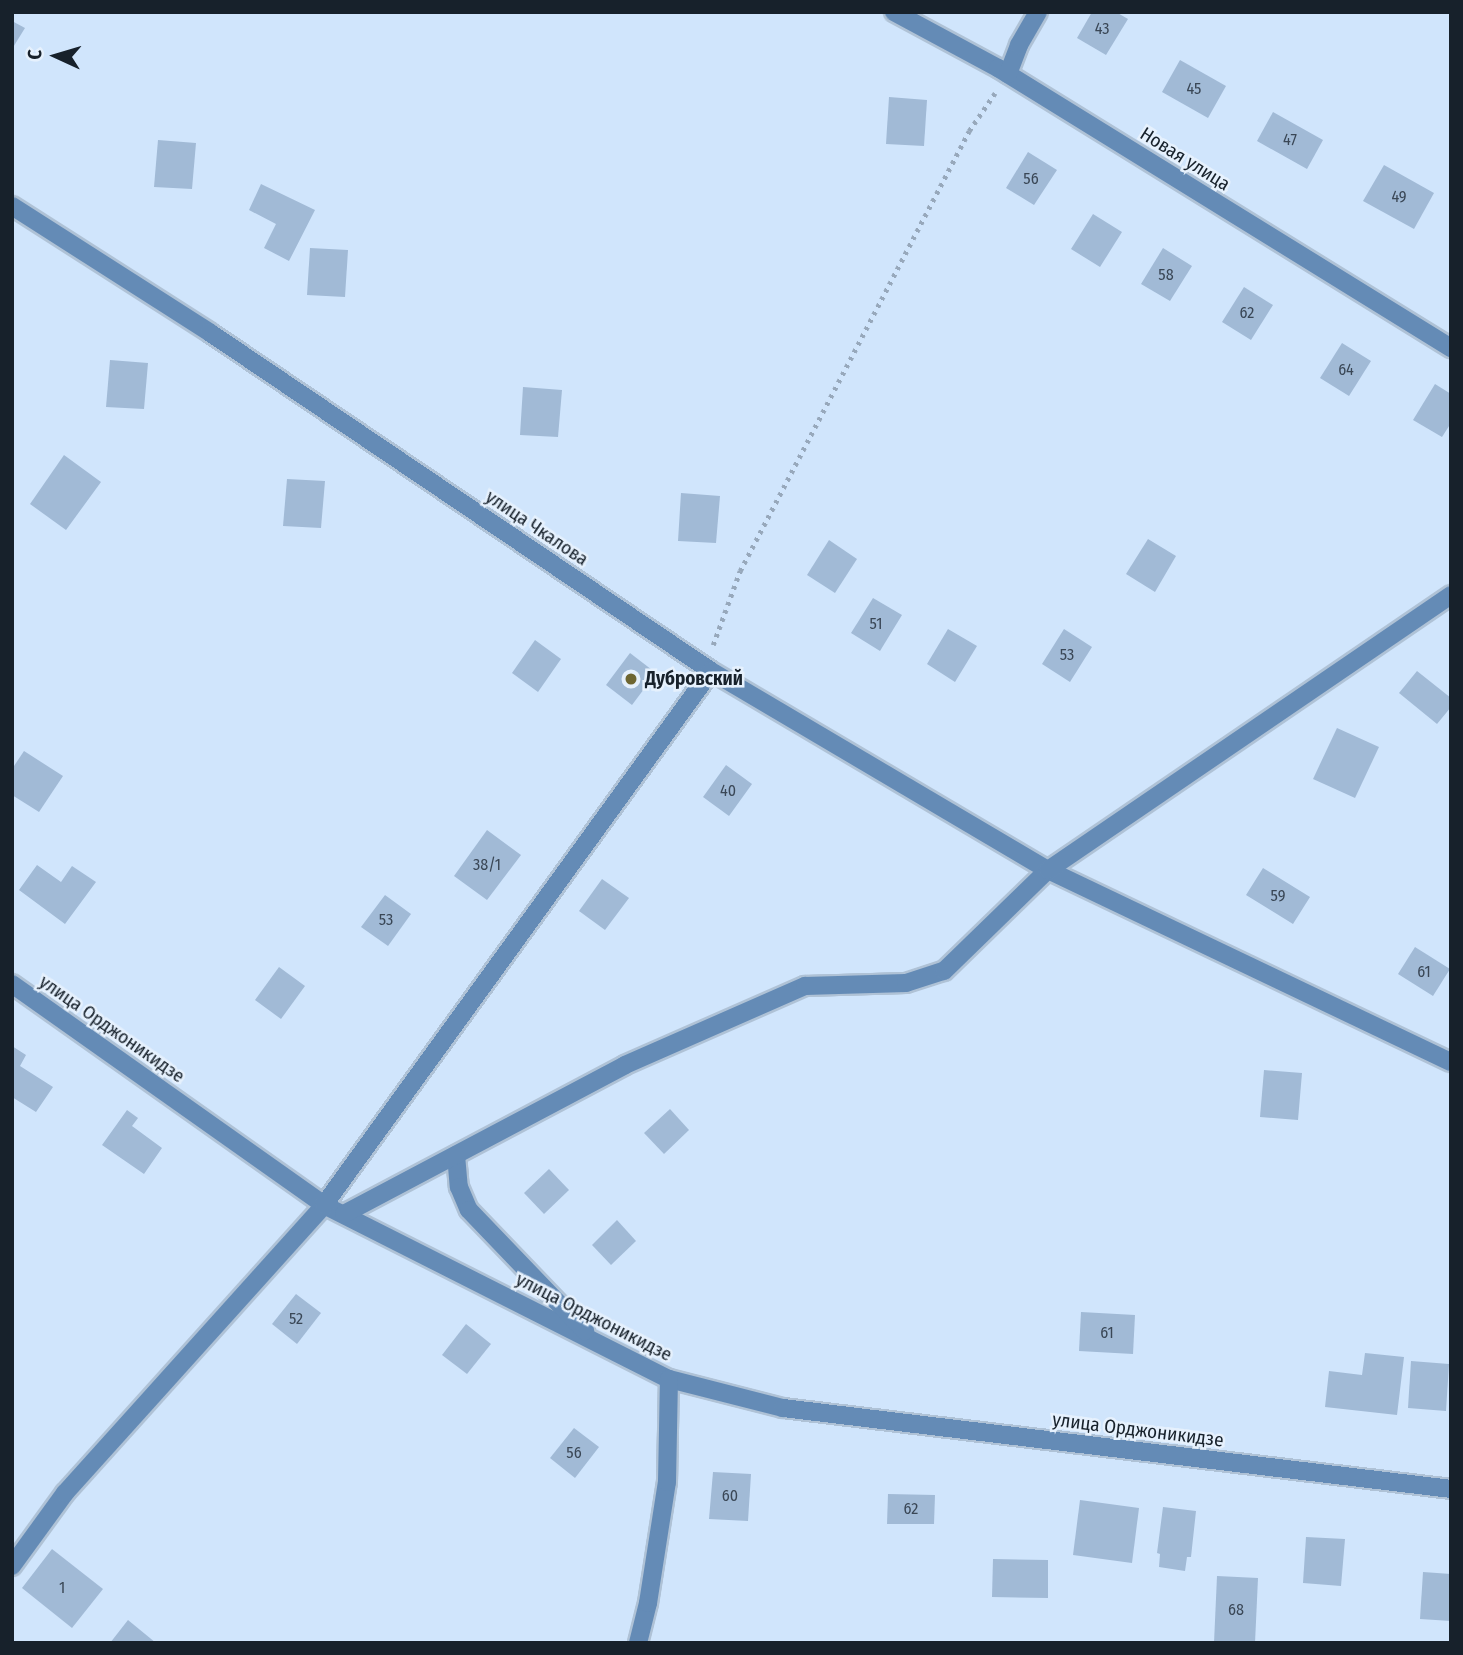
<!DOCTYPE html>
<html>
<head>
<meta charset="utf-8">
<style>
	body { margin:0 }
	#map { position:relative; width:1463px; height:1655px; overflow:hidden; background:#d0e5fc; font-family:"Fira Sans Condensed",sans-serif }
	div>[style] { position:absolute }
	[style*='--x'] { left:calc(var(--x)*1px); top:calc(var(--y)*1px); width:calc(var(--w)*1px); rotate:calc(var(--a)*1deg) }
	.building>* { inset:0; background:#a1bad6 }
	.path>* { height:4.5px; margin-top:-2.25px; transform-origin:0; background:repeating-linear-gradient(90deg,#97a8bb 0 3.5px,transparent 0 8.5px) }
	.roads { filter:drop-shadow(2px 0 #afc2d6) drop-shadow(-2px 0 #afc2d6) drop-shadow(0 2px #afc2d6) drop-shadow(0 -2px #afc2d6) }
	.minor>* { height:18px; margin:-9px; padding:0 9px; transform-origin:9px; border-radius:9px; background:#648bb6 }
	.dots>* { width:19px; height:19px; translate:-50% -50%; box-sizing:border-box; border:4px solid #e6f1fd; border-radius:50% }
	span { translate:-50% -50%; white-space:nowrap; text-align:center; line-height:1.15; -webkit-text-stroke:5px #e6f1fd; paint-order:stroke }
	.number-label { font-size:16px; color:#3a4756 }
	.number-label span { -webkit-text-stroke-width:0 }
	.street-label { font-size:19px; color:#17212b }
	.poi-label { font-size:19px; color:#17212b; font-weight:700 }
	.left { translate:0 -50%; text-align:left }
	.frame { position:absolute; inset:0; border:14px solid #17212b; pointer-events:none }
	.north { position:absolute; left:21px; top:21px; width:70px; height:70px; -webkit-text-stroke:5px #e6f1fd; paint-order:stroke; rotate:274deg; font-size:19px; font-weight:700; line-height:28px; text-align:center; color:#17212b }
	.north::after { content:''; display:block; margin:auto; width:24px; height:32px; background:#17212b; clip-path:polygon(50% 0,100% 100%,50% 72%,0 100%) }
</style>
</head>
<body>
<div id="map">
	<div class="building">
		<i style="clip-path:polygon(1092px 12px,1116px 12px,1128px 19px,1106px 55px,1077px 38px)"></i>
		<i style="clip-path:polygon(12px 21px,25px 28px,12px 49px)"></i>
		<i style="clip-path:polygon(1180px 60px,1226px 86px,1208px 118px,1162px 92px)"></i>
		<i style="clip-path:polygon(889px 97px,927px 100px,924px 146px,886px 144px)"></i>
		<i style="clip-path:polygon(1273px 112px,1323px 140px,1307px 169px,1257px 141px)"></i>
		<i style="clip-path:polygon(158px 140px,196px 143px,192px 189px,154px 187px)"></i>
		<i style="clip-path:polygon(1028px 152px,1057px 170px,1034px 205px,1006px 188px)"></i>
		<i style="clip-path:polygon(1384px 165px,1434px 193px,1414px 229px,1363px 201px)"></i>
		<i style="clip-path:polygon(261px 184px,315px 210px,289px 261px,264px 248px,276px 224px,249px 210px)"></i>
		<i style="clip-path:polygon(1093px 214px,1122px 232px,1100px 267px,1071px 249px)"></i>
		<i style="clip-path:polygon(310px 248px,348px 250px,345px 297px,307px 295px)"></i>
		<i style="clip-path:polygon(1163px 248px,1192px 266px,1170px 301px,1141px 284px)"></i>
		<i style="clip-path:polygon(1244px 287px,1273px 305px,1251px 340px,1222px 322px)"></i>
		<i style="clip-path:polygon(1342px 343px,1371px 361px,1349px 396px,1320px 378px)"></i>
		<i style="clip-path:polygon(110px 360px,148px 363px,144px 409px,106px 407px)"></i>
		<i style="clip-path:polygon(1435px 384px,1451px 394px,1451px 423px,1442px 437px,1413px 420px)"></i>
		<i style="clip-path:polygon(523px 387px,562px 390px,558px 437px,520px 435px)"></i>
		<i style="clip-path:polygon(64px 455px,101px 482px,66px 530px,30px 504px)"></i>
		<i style="clip-path:polygon(287px 479px,325px 481px,321px 528px,283px 526px)"></i>
		<i style="clip-path:polygon(681px 493px,720px 496px,716px 543px,678px 541px)"></i>
		<i style="clip-path:polygon(1148px 539px,1176px 556px,1155px 592px,1126px 574px)"></i>
		<i style="clip-path:polygon(829px 540px,857px 559px,835px 593px,807px 575px)"></i>
		<i style="clip-path:polygon(873px 598px,902px 615px,880px 651px,851px 633px)"></i>
		<i style="clip-path:polygon(948px 629px,977px 646px,955px 682px,927px 664px)"></i>
		<i style="clip-path:polygon(1064px 629px,1092px 647px,1070px 682px,1042px 664px)"></i>
		<i style="clip-path:polygon(535px 640px,561px 659px,538px 692px,512px 673px)"></i>
		<i style="clip-path:polygon(630px 653px,656px 673px,632px 705px,606px 685px)"></i>
		<i style="clip-path:polygon(1417px 671px,1451px 698px,1451px 707px,1437px 724px,1399px 693px)"></i>
		<i style="clip-path:polygon(1337px 728px,1379px 747px,1355px 798px,1313px 779px)"></i>
		<i style="clip-path:polygon(24px 751px,63px 776px,39px 812px,12px 795px,12px 769px)"></i>
		<i style="clip-path:polygon(726px 765px,752px 784px,729px 816px,703px 797px)"></i>
		<i style="clip-path:polygon(487px 830px,521px 855px,487px 900px,454px 876px)"></i>
		<i style="clip-path:polygon(37px 865px,61px 882px,72px 866px,96px 882px,65px 924px,19px 890px)"></i>
		<i style="clip-path:polygon(1263px 868px,1310px 897px,1293px 924px,1246px 895px)"></i>
		<i style="clip-path:polygon(602px 879px,629px 898px,605px 930px,579px 911px)"></i>
		<i style="clip-path:polygon(385px 895px,411px 914px,388px 946px,361px 927px)"></i>
		<i style="clip-path:polygon(1415px 947px,1450px 969px,1433px 996px,1398px 974px)"></i>
		<i style="clip-path:polygon(279px 967px,305px 986px,281px 1019px,255px 1000px)"></i>
		<i style="clip-path:polygon(12px 1046px,26px 1055px,20px 1066px,53px 1087px,36px 1112px,12px 1097px)"></i>
		<i style="clip-path:polygon(1264px 1070px,1302px 1073px,1298px 1120px,1260px 1117px)"></i>
		<i style="clip-path:polygon(670px 1109px,689px 1130px,664px 1154px,644px 1133px)"></i>
		<i style="clip-path:polygon(127px 1110px,138px 1118px,132px 1126px,162px 1148px,144px 1174px,102px 1145px)"></i>
		<i style="clip-path:polygon(549px 1169px,569px 1190px,544px 1214px,524px 1193px)"></i>
		<i style="clip-path:polygon(617px 1220px,636px 1241px,611px 1265px,592px 1245px)"></i>
		<i style="clip-path:polygon(296px 1294px,321px 1313px,297px 1344px,272px 1324px)"></i>
		<i style="clip-path:polygon(1081px 1312px,1135px 1315px,1133px 1354px,1079px 1351px)"></i>
		<i style="clip-path:polygon(466px 1324px,491px 1344px,467px 1374px,442px 1355px)"></i>
		<i style="clip-path:polygon(1365px 1353px,1404px 1357px,1397px 1415px,1325px 1407px,1329px 1371px,1362px 1375px)"></i>
		<i style="clip-path:polygon(1411px 1361px,1449px 1364px,1446px 1411px,1408px 1408px)"></i>
		<i style="clip-path:polygon(574px 1428px,599px 1447px,575px 1478px,550px 1458px)"></i>
		<i style="clip-path:polygon(713px 1472px,751px 1474px,748px 1521px,709px 1519px)"></i>
		<i style="clip-path:polygon(888px 1494px,935px 1495px,934px 1524px,887px 1524px)"></i>
		<i style="clip-path:polygon(1080px 1500px,1139px 1508px,1132px 1563px,1073px 1555px)"></i>
		<i style="clip-path:polygon(1163px 1507px,1196px 1511px,1191px 1557px,1187px 1557px,1185px 1571px,1159px 1567px,1160px 1554px,1157px 1553px)"></i>
		<i style="clip-path:polygon(1306px 1537px,1345px 1539px,1341px 1586px,1303px 1583px)"></i>
		<i style="clip-path:polygon(52px 1549px,103px 1589px,72px 1628px,22px 1588px)"></i>
		<i style="clip-path:polygon(993px 1559px,1048px 1560px,1048px 1598px,992px 1597px)"></i>
		<i style="clip-path:polygon(1423px 1572px,1451px 1574px,1451px 1621px,1420px 1619px)"></i>
		<i style="clip-path:polygon(1217px 1576px,1258px 1578px,1255px 1643px,1214px 1643px)"></i>
		<i style="clip-path:polygon(128px 1620px,156px 1643px,110px 1643px)"></i>
	</div>
	<div class="path">
		<i style="--x:713;--y:645;--w:79;--a:-70"></i>
		<i style="--x:740;--y:571;--w:496;--a:-62.5"></i>
		<i style="--x:969;--y:131;--w:46;--a:-55.6"></i>
	</div>
	<div class="roads">
		<div class="minor">
			<i style="--x:894;--y:12;--w:118;--a:28.3"></i>
			<i style="--x:998;--y:68;--w:533;--a:31.72"></i>
			<i style="--x:1008;--y:74;--w:31;--a:-69"></i>
			<i style="--x:1019;--y:45;--w:38;--a:-60"></i>
			<i style="--x:12;--y:206;--w:234;--a:32.6"></i>
			<i style="--x:209;--y:332;--w:606;--a:34.03"></i>
			<i style="--x:711;--y:671;--w:391;--a:30.6"></i>
			<i style="--x:1048;--y:870;--w:446;--a:25.5"></i>
			<i style="--x:12;--y:984;--w:382;--a:35.3"></i>
			<i style="--x:324;--y:1205;--w:386;--a:26.8"></i>
			<i style="--x:669;--y:1379;--w:118;--a:14.3"></i>
			<i style="--x:783;--y:1408;--w:673;--a:6.91"></i>
			<i style="--x:456;--y:1155;--w:32;--a:85"></i>
			<i style="--x:459;--y:1187;--w:25;--a:67"></i>
			<i style="--x:469;--y:1210;--w:168;--a:46.2"></i>
			<i style="--x:344;--y:1214;--w:318;--a:-27.9"></i>
			<i style="--x:625;--y:1065;--w:197;--a:-23.7"></i>
			<i style="--x:805;--y:986;--w:101;--a:-1.7"></i>
			<i style="--x:906;--y:983;--w:40;--a:-18"></i>
			<i style="--x:944;--y:971;--w:145;--a:-44.2"></i>
			<i style="--x:1048;--y:870;--w:488;--a:-34.3"></i>
			<i style="--x:12;--y:1566;--w:90;--a:-54"></i>
			<i style="--x:65;--y:1493;--w:387;--a:-48"></i>
			<i style="--x:324;--y:1205;--w:659;--a:-54.07"></i>
			<i style="--x:638;--y:1643;--w:41;--a:-76"></i>
			<i style="--x:648;--y:1603;--w:122;--a:-81.1"></i>
			<i style="--x:667;--y:1482;--w:103;--a:-88.9"></i>
		</div>
	</div>
	<div class="dots">
		<i style="left:631px;top:679px;background:#6e6632"></i>
	</div>
	<div class="number-label">
		<span style="left:1102px;top:29px">43</span>
		<span style="left:1194px;top:89px">45</span>
		<span style="left:1290px;top:140px">47</span>
		<span style="left:1031px;top:179px">56</span>
		<span style="left:1399px;top:197px">49</span>
		<span style="left:1166px;top:275px">58</span>
		<span style="left:1247px;top:313px">62</span>
		<span style="left:1346px;top:370px">64</span>
		<span style="left:876px;top:624px">51</span>
		<span style="left:1067px;top:655px">53</span>
		<span style="left:728px;top:791px">40</span>
		<span style="left:487px;top:865px">38/1</span>
		<span style="left:1278px;top:896px">59</span>
		<span style="left:386px;top:920px">53</span>
		<span style="left:1424px;top:972px">61</span>
		<span style="left:296px;top:1319px">52</span>
		<span style="left:1107px;top:1333px">61</span>
		<span style="left:574px;top:1453px">56</span>
		<span style="left:730px;top:1496px">60</span>
		<span style="left:911px;top:1509px">62</span>
		<span style="left:62px;top:1588px">1</span>
		<span style="left:1236px;top:1610px">68</span>
	</div>
	<div class="street-label">
		<span style="left:1185px;top:159px;rotate:32deg">Новая улица</span>
		<span style="left:537px;top:528px;rotate:34deg">улица Чкалова</span>
		<span style="left:112px;top:1029px;rotate:35deg">улица Орджоникидзе</span>
		<span style="left:594px;top:1317px;rotate:27deg">улица Орджоникидзе</span>
		<span style="left:1138px;top:1430px;rotate:7deg">улица Орджоникидзе</span>
	</div>
	<div class="poi-label">
		<span class="left" style="left:645px;top:679px">Дубровский</span>
	</div>
	<div class="frame"></div>
	<div class="north">С</div>
</div>
</body>
</html>
